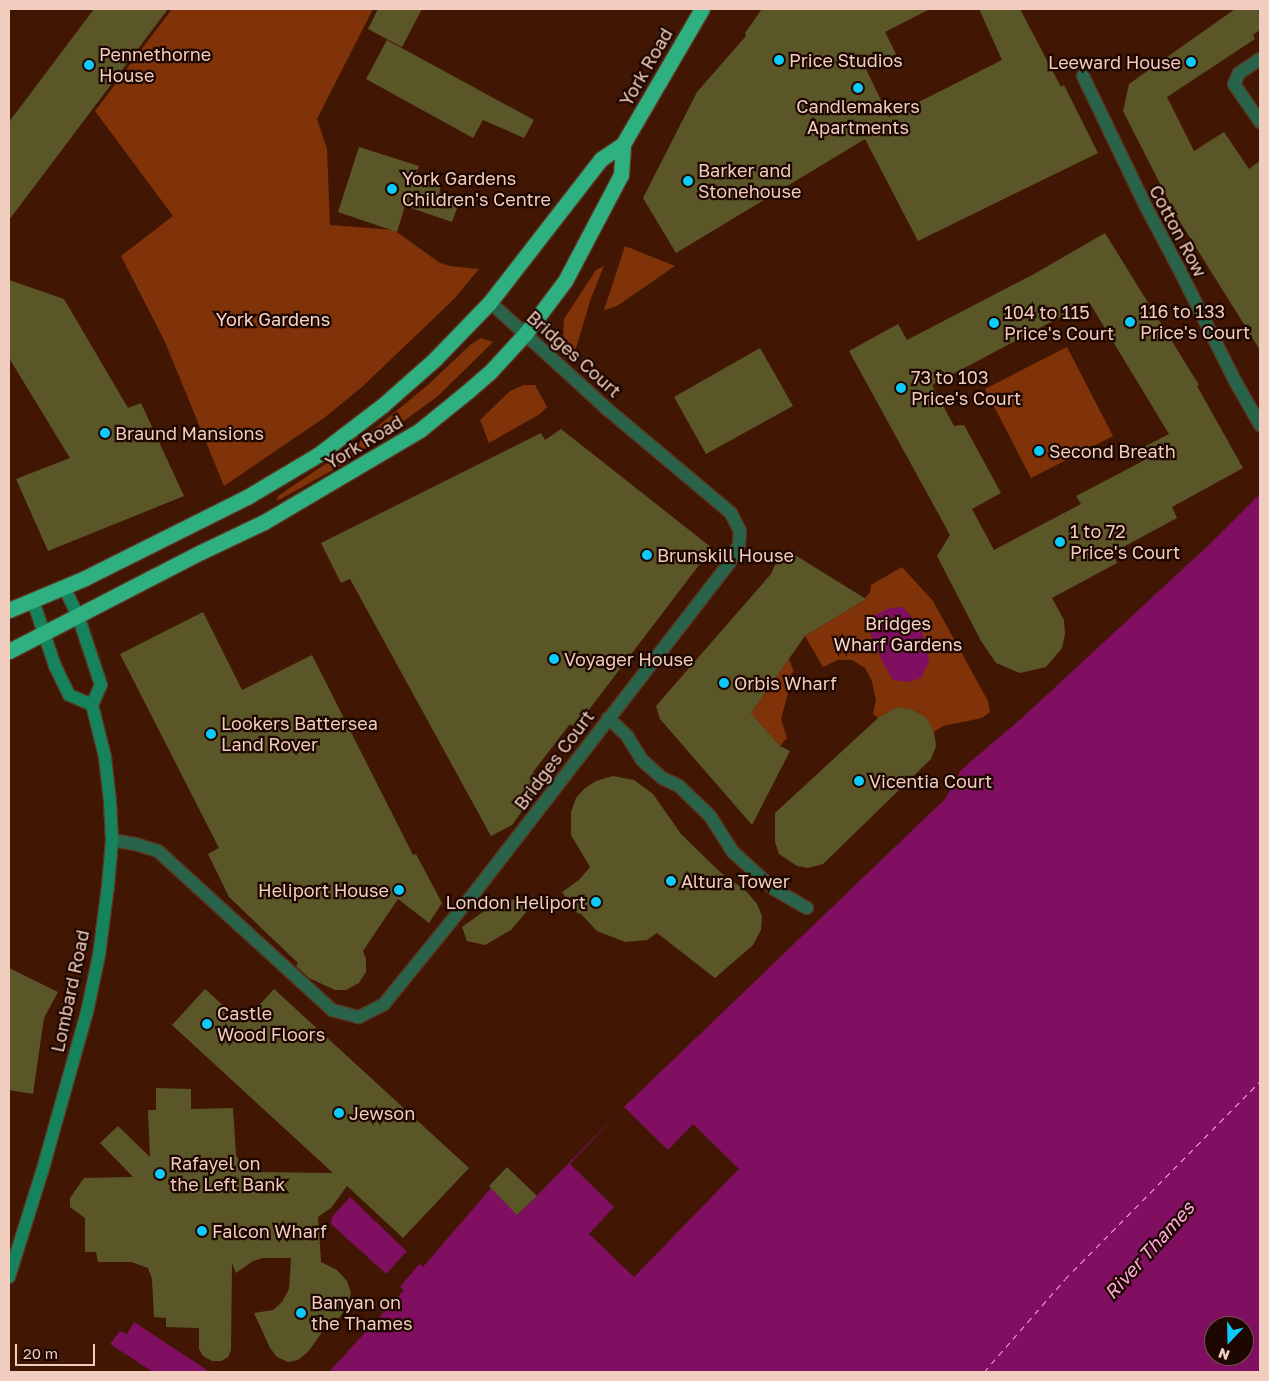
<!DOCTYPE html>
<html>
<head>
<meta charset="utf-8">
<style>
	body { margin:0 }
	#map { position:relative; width:1269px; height:1381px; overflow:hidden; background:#411704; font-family:"Golos Text",sans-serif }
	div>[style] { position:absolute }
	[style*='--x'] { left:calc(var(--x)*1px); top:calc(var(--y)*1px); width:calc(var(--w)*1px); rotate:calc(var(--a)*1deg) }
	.green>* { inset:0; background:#803209 }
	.water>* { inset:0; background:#810f61 }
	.pier>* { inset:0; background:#411704 }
	.ferry>* { height:1px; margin-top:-0.5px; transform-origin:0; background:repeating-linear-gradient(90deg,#fea9dc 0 6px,transparent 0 11px) }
	.building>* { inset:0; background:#5b5628 }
	.roads { filter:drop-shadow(1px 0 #5d3422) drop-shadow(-1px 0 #5d3422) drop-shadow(0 1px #5d3422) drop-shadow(0 -1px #5d3422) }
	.street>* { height:12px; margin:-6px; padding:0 6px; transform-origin:6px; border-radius:6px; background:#28634a }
	.secondary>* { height:12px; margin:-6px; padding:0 6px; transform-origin:6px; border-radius:6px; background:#15845d }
	.highway>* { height:15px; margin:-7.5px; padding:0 7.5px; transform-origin:7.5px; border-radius:7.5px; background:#2fb080 }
	.dots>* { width:14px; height:14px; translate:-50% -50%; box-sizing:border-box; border:2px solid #1e0701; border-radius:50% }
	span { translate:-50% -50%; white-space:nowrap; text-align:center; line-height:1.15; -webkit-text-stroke:4.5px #1e0701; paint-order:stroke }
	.poi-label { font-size:18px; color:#f0cdbe }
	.left { translate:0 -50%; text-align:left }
	.right { translate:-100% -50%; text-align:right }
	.street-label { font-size:18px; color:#f0cdbe }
	.park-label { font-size:18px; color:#f5d6c9 }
	.water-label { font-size:19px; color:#fea9dc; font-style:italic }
	.frame { position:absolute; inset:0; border:10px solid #f0cdbe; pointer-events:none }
	.north { position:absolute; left:1204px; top:1316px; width:50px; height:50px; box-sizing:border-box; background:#1e0701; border:1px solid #72564d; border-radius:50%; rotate:201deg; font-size:14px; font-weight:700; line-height:20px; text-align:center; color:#f0cdbe }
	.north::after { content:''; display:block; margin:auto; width:18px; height:22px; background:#0ccafa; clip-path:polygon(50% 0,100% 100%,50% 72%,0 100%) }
	.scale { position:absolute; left:15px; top:1344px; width:80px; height:22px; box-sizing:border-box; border:2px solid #f0cdbe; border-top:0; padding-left:6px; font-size:15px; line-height:18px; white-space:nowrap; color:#f0cdbe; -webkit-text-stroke:4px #1e0701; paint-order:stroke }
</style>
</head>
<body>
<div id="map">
	<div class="green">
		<i style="clip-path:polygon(172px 9px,373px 9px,317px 119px,327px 149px,330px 225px,394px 230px,440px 263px,450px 266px,479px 269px,454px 299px,362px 387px,324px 418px,224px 486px,165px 342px,121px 256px,173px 216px,95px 111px)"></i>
		<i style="clip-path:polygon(625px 246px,675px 266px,617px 306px,604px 310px)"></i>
		<i style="clip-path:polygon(604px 266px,591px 298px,573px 358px,563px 341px,564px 319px,596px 270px)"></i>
		<i style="clip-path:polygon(481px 338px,493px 342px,438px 396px,349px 461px,277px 501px,278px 496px,361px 440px,429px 384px,470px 345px)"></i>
		<i style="clip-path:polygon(1067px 347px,1113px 436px,1031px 478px,985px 389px)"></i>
		<i style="clip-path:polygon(524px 385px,535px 385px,547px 407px,540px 414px,489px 443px,480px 420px,510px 391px)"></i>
		<i style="clip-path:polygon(902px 567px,933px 601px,988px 701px,990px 712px,982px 718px,943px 726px,934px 732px,927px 718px,913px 710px,897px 707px,878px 718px,873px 714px,876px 701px,872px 681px,865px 668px,852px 660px,838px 660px,823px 667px,805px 636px,863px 601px,870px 592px,871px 585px)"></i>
		<i style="clip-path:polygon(789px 659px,794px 672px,781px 719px,787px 738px,780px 746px,751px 713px)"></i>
	</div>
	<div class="water">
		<i style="clip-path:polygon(evenodd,1260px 494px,1260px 1372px,329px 1372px,404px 1290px,331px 1224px,332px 1217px,350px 1197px,423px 1267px,491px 1188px,518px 1215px,624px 1107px,946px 798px,961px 770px,1024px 716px,1212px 542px,1260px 494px,1214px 1326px,1244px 1326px,1244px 1356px,1214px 1356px,1214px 1326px)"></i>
		<i style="clip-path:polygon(903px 607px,920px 627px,927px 647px,929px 662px,921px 678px,908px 682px,893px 680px,883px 663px,867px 626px,875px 615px,890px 608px)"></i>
		<i style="clip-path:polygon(134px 1322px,210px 1372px,153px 1372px,110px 1344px,120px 1331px,127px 1334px)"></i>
	</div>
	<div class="pier">
		<i style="clip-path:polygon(624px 1107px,668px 1150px,693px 1124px,739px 1169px,634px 1277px,589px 1234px,614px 1207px,570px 1164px)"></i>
		<i style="clip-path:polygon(408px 1250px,421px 1262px,399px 1288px,385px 1275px)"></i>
	</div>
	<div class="ferry">
		<i style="--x:984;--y:1372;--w:123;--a:-48.9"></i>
		<i style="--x:1065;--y:1279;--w:278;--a:-45.4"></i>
	</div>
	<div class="building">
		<i style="clip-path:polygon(94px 9px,168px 9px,9px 220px,9px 122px)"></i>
		<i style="clip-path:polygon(378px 9px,422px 9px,402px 47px,368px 29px)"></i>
		<i style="clip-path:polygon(762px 9px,930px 9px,885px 32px,896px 54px,866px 69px,889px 117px,1002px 60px,979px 9px,1020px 9px,1061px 87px,1064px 85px,1098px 153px,918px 241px,865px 139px,676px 253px,643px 198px,697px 92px,746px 36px,745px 33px)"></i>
		<i style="clip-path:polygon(1235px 9px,1260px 9px,1260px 30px,1253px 35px,1255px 39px,1167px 97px,1194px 151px,1224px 132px,1249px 169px,1260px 161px,1260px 350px,1177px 217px,1123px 111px,1129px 84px)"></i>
		<i style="clip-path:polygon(387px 40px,534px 120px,524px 138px,483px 120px,473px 138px,366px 79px)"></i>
		<i style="clip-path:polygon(359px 147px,419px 166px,415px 177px,441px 185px,439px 193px,460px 200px,452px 222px,405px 206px,397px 232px,338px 212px)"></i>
		<i style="clip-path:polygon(evenodd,1105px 233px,1199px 385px,1197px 386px,1243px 468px,1172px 507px,1177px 518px,1112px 553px,1117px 563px,1052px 598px,1064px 620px,1065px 634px,1062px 648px,1046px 667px,1020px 673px,996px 663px,981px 641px,937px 556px,950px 535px,849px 351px,898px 324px,907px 340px,1034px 274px,1105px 233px,1089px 302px,1169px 434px,1140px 449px,1145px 460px,1076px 496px,1081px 504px,994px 550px,972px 509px,1001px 493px,964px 425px,954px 426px,932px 385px,1089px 302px)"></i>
		<i style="clip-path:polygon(9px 280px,64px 299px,128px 408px,141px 403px,184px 496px,48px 551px,16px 479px,70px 458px,9px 358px)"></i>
		<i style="clip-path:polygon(760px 348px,793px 406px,706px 454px,674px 397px)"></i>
		<i style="clip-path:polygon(561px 429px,712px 548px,575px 728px,570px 724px,533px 772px,540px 786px,512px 825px,491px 836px,350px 579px,341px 583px,321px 543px,541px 433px,545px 440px)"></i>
		<i style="clip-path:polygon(795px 555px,866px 599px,805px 636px,751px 713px,780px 746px,790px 751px,752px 825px,660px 719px,656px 706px,771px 574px,775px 565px)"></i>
		<i style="clip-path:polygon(203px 612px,242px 690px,312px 655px,413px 855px,416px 854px,442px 903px,429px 923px,398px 899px,363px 951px,366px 959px,366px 972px,359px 983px,346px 990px,335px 990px,309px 978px,296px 966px,298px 963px,229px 897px,208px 854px,219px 848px,120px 654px)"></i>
		<i style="clip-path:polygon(897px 707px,913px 710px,927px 718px,934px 732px,936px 746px,931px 759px,823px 864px,808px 868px,797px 866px,779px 854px,775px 842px,775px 813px,878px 718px)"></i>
		<i style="clip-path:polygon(613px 776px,634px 780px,653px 794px,681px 834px,720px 872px,746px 891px,757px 904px,762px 916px,761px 930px,753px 945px,715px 978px,657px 933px,647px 940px,625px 942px,597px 931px,581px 914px,577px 913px,562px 892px,579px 880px,590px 867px,571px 835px,571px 812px,576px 798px,584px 789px,596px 781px)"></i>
		<i style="clip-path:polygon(518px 898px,528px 910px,511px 930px,485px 945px,467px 941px,462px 927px,487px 909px)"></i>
		<i style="clip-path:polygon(9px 968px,58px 992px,44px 1018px,33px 1094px,9px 1090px)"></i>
		<i style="clip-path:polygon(205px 989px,243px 1023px,274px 989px,469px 1168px,403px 1238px,347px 1186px,331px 1208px,318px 1217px,321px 1262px,337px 1270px,347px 1281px,351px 1293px,347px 1306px,340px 1317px,325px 1328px,308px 1352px,298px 1360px,288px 1362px,277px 1357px,270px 1348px,254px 1313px,273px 1310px,282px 1302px,289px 1289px,291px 1258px,263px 1258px,253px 1261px,236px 1273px,232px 1263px,231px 1350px,228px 1357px,221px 1361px,212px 1361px,203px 1356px,199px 1349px,199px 1328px,166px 1327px,166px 1318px,154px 1317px,152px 1279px,148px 1268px,131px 1262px,98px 1262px,96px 1252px,85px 1252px,85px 1218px,70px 1207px,70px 1198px,84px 1178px,133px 1177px,100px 1143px,118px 1126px,150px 1157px,148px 1110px,156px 1110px,156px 1088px,191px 1089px,191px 1109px,233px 1108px,236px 1155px,241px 1165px,253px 1172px,333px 1173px,172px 1025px)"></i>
		<i style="clip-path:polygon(507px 1167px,537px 1196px,517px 1215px,489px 1186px)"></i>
	</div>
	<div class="roads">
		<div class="street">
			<i style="--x:1260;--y:59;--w:25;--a:146"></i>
			<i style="--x:1239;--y:73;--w:12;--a:114"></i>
			<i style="--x:1234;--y:84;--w:46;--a:55.6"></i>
			<i style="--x:1083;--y:76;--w:145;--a:64.3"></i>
			<i style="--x:1146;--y:207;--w:70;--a:62"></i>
			<i style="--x:1179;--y:269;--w:123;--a:63.4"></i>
			<i style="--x:1234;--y:379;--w:53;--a:60.5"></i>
			<i style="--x:608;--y:718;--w:26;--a:43"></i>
			<i style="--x:627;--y:736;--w:28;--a:58"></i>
			<i style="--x:642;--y:760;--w:27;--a:42"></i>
			<i style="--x:662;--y:778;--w:19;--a:25"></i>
			<i style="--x:679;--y:786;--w:43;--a:44.1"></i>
			<i style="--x:710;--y:816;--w:43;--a:57.4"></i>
			<i style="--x:733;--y:852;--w:55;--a:42.1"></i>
			<i style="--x:774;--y:889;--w:38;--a:30"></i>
			<i style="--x:112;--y:840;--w:23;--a:10"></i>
			<i style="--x:135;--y:844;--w:24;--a:17"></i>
			<i style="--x:158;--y:851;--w:236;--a:42.4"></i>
			<i style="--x:332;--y:1010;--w:28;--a:15"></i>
			<i style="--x:359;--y:1017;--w:28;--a:-27"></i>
			<i style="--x:384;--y:1004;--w:144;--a:-50.9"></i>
			<i style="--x:475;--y:892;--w:416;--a:-52.3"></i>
			<i style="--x:729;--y:563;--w:21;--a:-61"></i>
			<i style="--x:739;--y:545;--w:14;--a:-86"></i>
			<i style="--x:740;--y:531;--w:20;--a:-117"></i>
			<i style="--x:731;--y:513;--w:163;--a:-140"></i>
			<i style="--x:606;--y:408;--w:157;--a:-137.6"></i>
		</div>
		<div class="secondary">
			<i style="--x:33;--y:601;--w:69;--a:71.3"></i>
			<i style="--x:55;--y:666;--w:32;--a:64"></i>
			<i style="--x:69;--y:695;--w:25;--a:23"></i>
			<i style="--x:9;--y:1277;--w:110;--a:-72.6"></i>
			<i style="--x:42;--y:1172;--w:166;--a:-74.3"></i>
			<i style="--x:87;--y:1012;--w:58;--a:-78.1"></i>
			<i style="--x:99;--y:955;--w:70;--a:-82.6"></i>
			<i style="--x:108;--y:886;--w:46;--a:-85"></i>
			<i style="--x:112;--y:840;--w:39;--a:-93"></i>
			<i style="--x:110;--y:801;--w:44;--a:-96.5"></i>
			<i style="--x:105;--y:757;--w:54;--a:-104"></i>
			<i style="--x:92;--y:705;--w:22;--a:-66"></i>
			<i style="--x:101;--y:685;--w:73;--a:-108.4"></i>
			<i style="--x:78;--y:616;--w:32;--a:-116"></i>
		</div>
		<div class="highway">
			<i style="--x:9;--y:610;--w:82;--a:-22.8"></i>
			<i style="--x:85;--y:578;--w:181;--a:-26.6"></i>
			<i style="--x:247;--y:497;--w:84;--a:-30.8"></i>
			<i style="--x:319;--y:454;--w:81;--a:-37.4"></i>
			<i style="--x:383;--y:405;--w:69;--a:-41.5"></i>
			<i style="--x:435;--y:359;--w:79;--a:-46"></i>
			<i style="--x:490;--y:302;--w:181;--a:-52.2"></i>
			<i style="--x:601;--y:159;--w:27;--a:-34"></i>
			<i style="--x:623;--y:144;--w:156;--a:-59.7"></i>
			<i style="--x:9;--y:651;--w:216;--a:-27.3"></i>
			<i style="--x:201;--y:552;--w:70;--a:-25.5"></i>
			<i style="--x:264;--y:522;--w:181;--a:-30.5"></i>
			<i style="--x:420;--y:430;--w:62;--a:-39.1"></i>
			<i style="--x:468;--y:391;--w:29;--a:-41"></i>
			<i style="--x:490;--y:372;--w:52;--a:-47.4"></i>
			<i style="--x:525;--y:334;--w:66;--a:-53"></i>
			<i style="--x:565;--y:281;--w:120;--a:-62.2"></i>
			<i style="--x:621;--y:175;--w:31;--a:-86"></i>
		</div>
	</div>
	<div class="dots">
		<i style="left:779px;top:60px;background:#0ccafa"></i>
		<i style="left:1191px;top:62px;background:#0ccafa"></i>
		<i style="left:89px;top:65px;background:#0ccafa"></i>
		<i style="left:858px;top:88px;background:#0ccafa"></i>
		<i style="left:688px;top:181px;background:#0ccafa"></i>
		<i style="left:392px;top:189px;background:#0ccafa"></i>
		<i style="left:1130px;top:322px;background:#0ccafa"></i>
		<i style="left:994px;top:323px;background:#0ccafa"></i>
		<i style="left:901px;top:388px;background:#0ccafa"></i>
		<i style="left:105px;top:433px;background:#0ccafa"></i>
		<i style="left:1039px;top:451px;background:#0ccafa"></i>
		<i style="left:1060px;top:542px;background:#0ccafa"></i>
		<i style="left:647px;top:555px;background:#0ccafa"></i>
		<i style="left:554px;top:659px;background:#0ccafa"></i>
		<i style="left:724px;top:683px;background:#0ccafa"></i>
		<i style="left:211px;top:734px;background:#0ccafa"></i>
		<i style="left:859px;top:781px;background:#0ccafa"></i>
		<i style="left:671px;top:881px;background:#0ccafa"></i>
		<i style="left:399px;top:890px;background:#0ccafa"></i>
		<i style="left:596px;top:902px;background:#0ccafa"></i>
		<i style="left:207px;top:1024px;background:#0ccafa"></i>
		<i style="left:339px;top:1113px;background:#0ccafa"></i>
		<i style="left:160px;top:1174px;background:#0ccafa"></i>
		<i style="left:202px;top:1231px;background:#0ccafa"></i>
		<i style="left:301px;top:1313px;background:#0ccafa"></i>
	</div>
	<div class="poi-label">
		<span class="left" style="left:99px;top:65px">Pennethorne<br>House</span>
		<span class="left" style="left:789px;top:60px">Price Studios</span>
		<span class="right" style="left:1181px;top:62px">Leeward House</span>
		<span style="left:858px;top:117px">Candlemakers<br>Apartments</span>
		<span class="left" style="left:698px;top:181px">Barker and<br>Stonehouse</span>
		<span class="left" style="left:402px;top:189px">York Gardens<br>Children's Centre</span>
		<span class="left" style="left:1140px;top:322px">116 to 133<br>Price's Court</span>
		<span class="left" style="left:1004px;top:323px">104 to 115<br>Price's Court</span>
		<span class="left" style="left:911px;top:388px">73 to 103<br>Price's Court</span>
		<span class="left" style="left:115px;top:433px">Braund Mansions</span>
		<span class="left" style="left:1049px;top:451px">Second Breath</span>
		<span class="left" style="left:1070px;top:542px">1 to 72<br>Price's Court</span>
		<span class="left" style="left:657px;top:555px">Brunskill House</span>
		<span class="left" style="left:564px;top:659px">Voyager House</span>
		<span class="left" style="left:734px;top:683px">Orbis Wharf</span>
		<span class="left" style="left:221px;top:734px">Lookers Battersea<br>Land Rover</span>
		<span class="left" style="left:869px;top:781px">Vicentia Court</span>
		<span class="left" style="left:681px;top:881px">Altura Tower</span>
		<span class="right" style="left:389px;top:890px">Heliport House</span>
		<span class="right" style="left:586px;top:902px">London Heliport</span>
		<span class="left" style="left:217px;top:1024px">Castle<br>Wood Floors</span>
		<span class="left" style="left:349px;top:1113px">Jewson</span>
		<span class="left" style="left:170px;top:1174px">Rafayel on<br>the Left Bank</span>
		<span class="left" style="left:212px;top:1231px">Falcon Wharf</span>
		<span class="left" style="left:311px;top:1313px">Banyan on<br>the Thames</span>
	</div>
	<div class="street-label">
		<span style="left:646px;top:67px;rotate:-60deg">York Road</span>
		<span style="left:1178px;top:231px;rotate:62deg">Cotton Row</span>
		<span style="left:574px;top:354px;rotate:42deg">Bridges Court</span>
		<span style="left:364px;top:442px;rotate:-31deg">York Road</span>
		<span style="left:554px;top:760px;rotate:-53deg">Bridges Court</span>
		<span style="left:70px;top:991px;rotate:-78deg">Lombard Road</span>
	</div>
	<div class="park-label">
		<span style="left:273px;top:319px">York Gardens</span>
		<span style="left:898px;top:634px">Bridges<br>Wharf Gardens</span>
	</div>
	<div class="water-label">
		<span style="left:1149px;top:1250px;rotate:-48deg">River Thames</span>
	</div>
	<div class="frame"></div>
	<div class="north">N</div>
	<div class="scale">20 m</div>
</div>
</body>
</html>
